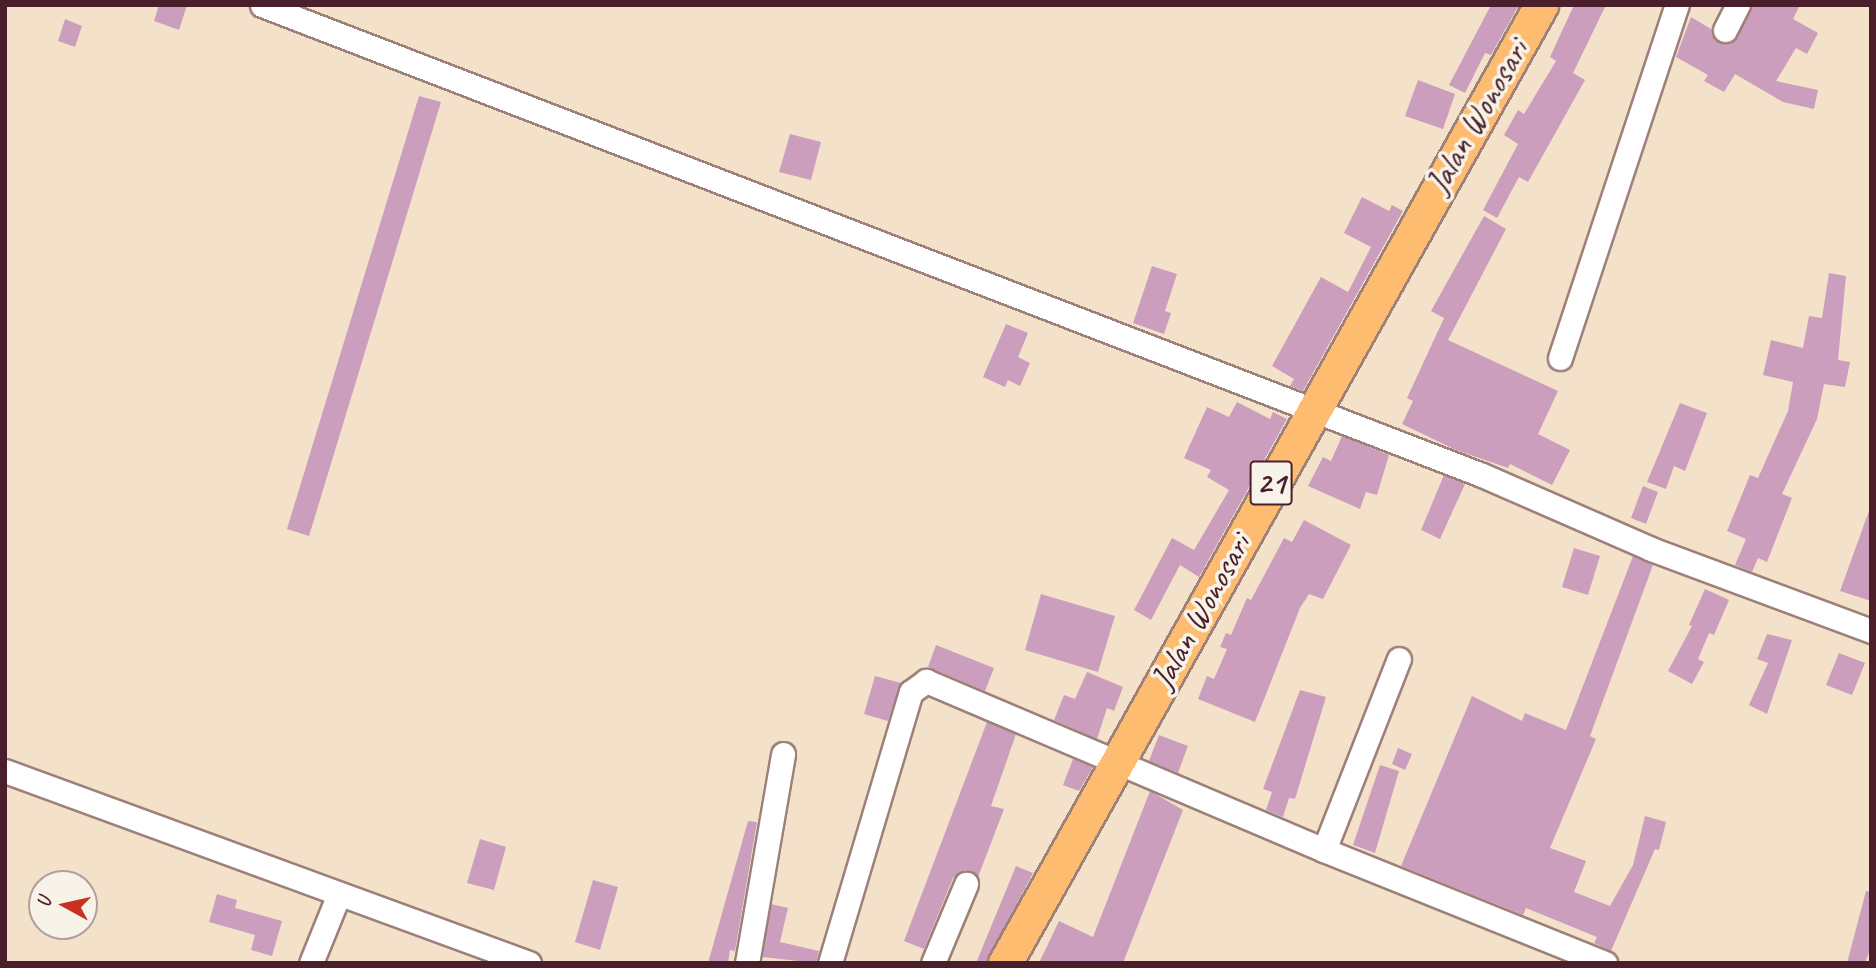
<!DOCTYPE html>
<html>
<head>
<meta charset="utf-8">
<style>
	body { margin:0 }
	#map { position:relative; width:1876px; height:968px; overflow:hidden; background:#f3e2c9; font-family:Caveat,sans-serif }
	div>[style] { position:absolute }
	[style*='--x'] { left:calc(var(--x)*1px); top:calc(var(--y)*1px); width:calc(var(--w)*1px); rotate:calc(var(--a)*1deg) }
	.building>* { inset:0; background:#cc9ebd }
	.roads { filter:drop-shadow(2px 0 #9e807a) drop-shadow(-2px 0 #9e807a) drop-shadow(0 2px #9e807a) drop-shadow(0 -2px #9e807a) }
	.minor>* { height:23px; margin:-11.5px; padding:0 11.5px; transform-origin:11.5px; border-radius:11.5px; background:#fff }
	.highway>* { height:33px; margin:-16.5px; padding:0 16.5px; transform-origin:16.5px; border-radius:16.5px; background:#fdbc70 }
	span { translate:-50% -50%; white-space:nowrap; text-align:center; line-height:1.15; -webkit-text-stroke:7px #f7f3e8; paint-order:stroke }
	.shield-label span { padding:2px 5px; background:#f7f3e8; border:2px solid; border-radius:5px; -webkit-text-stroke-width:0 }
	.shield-label { font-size:32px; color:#4a1f2b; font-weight:700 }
	.street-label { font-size:33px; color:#4a1f2b }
	.frame { position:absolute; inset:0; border:7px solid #4a1f2b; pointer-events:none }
	.north { position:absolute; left:28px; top:870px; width:70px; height:70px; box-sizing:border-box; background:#f7f3e8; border:2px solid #b29e9c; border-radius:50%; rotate:278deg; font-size:19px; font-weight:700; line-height:28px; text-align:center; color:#4a1f2b }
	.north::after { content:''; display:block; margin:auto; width:24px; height:32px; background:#c8321e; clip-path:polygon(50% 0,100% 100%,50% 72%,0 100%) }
</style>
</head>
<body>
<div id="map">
	<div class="building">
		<i style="clip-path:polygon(159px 5px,187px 5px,179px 30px,154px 21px)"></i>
		<i style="clip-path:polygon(1491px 5px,1519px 5px,1491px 55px,1485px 53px,1465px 93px,1449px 85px)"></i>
		<i style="clip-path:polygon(1574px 5px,1606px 5px,1573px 73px,1585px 80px,1528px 182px,1519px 177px,1497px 218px,1483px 210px,1518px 144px,1504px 135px,1518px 110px,1524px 114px,1556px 61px,1550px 57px)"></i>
		<i style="clip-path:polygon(1752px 5px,1800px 5px,1793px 19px,1818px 33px,1807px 54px,1796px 48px,1776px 81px,1818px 90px,1814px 109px,1783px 102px,1735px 74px,1724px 92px,1704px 81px,1708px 75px,1676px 57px,1691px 17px,1711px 29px,1718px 42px,1726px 44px,1737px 36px)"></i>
		<i style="clip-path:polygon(65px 19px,82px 26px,75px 47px,58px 41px)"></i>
		<i style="clip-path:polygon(1418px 80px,1455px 94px,1443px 129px,1405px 116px)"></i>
		<i style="clip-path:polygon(419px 96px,441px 102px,309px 536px,287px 529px)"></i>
		<i style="clip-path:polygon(790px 134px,821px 142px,811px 180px,779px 172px)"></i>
		<i style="clip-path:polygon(1362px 197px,1389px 211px,1392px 205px,1403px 211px,1303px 391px,1290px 386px,1294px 379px,1272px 366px,1321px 277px,1348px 292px,1371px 247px,1344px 233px)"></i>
		<i style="clip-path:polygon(1484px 216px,1506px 229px,1448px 340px,1558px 391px,1538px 434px,1570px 450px,1552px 485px,1510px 464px,1508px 468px,1456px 450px,1402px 424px,1413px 401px,1407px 398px,1444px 318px,1431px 311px)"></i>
		<i style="clip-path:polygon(1152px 266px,1177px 274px,1165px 311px,1171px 313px,1164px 334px,1133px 323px)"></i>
		<i style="clip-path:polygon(1829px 273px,1846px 276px,1838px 360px,1850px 362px,1845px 387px,1824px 384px,1817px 419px,1782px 494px,1792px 498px,1767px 562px,1758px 558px,1752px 572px,1735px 565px,1746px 539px,1727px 531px,1750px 475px,1758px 478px,1788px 411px,1793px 382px,1763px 375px,1771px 340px,1803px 348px,1809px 316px,1822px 318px)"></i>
		<i style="clip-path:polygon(1006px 324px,1028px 333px,1018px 357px,1030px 363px,1020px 386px,1008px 380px,1005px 387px,983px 377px)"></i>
		<i style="clip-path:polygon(1237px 402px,1270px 419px,1273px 412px,1287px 419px,1199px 577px,1180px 565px,1151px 620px,1134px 610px,1172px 538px,1194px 550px,1229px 490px,1207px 477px,1211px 470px,1184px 458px,1207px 407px,1229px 417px)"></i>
		<i style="clip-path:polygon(1680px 403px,1707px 413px,1685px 471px,1674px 466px,1666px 489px,1647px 482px)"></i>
		<i style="clip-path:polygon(1342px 436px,1389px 455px,1377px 495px,1366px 492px,1360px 509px,1308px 486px,1323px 457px,1331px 461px)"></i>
		<i style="clip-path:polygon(1444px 475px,1465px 484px,1440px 539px,1421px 530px)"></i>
		<i style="clip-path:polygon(1643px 486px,1658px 492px,1646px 524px,1631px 518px)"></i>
		<i style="clip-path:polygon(1869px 511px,1871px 511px,1871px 601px,1840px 591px)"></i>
		<i style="clip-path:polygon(1304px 520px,1351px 545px,1323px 599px,1309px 594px,1300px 608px,1255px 722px,1198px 699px,1207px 676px,1214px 679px,1227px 649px,1220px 647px,1226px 633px,1231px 635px,1247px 598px,1251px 600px,1284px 538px,1292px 542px)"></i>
		<i style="clip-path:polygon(1574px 548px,1600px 556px,1588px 595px,1562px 587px)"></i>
		<i style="clip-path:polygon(1633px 556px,1653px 565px,1590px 736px,1596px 739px,1550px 848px,1586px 861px,1574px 892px,1610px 906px,1633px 865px,1645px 816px,1666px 822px,1659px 850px,1655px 849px,1611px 951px,1594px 943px,1597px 937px,1526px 908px,1523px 915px,1401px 866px,1472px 696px,1522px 721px,1525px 713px,1566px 730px)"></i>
		<i style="clip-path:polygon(1705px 589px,1729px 600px,1714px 635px,1709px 633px,1698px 659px,1704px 662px,1692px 684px,1668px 671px,1692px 626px,1689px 625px)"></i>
		<i style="clip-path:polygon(1041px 594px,1115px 616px,1098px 672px,1025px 650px)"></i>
		<i style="clip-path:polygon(1767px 634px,1792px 640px,1767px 714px,1749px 705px,1768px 663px,1757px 659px)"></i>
		<i style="clip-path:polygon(936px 645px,994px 668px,985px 691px,928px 667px)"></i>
		<i style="clip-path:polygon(1839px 653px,1865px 663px,1852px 695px,1826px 685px)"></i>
		<i style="clip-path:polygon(1087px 672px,1123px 687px,1114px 711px,1107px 708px,1097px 739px,1054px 720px,1064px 695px,1075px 699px)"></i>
		<i style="clip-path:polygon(875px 676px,901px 683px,888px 721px,864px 714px)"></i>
		<i style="clip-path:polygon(1300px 690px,1326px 697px,1295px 799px,1289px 798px,1283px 817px,1266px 810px,1272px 792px,1263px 789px)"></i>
		<i style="clip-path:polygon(987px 722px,1016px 734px,991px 806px,1004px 809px,978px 877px,965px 870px,953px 878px,924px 949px,904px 941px)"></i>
		<i style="clip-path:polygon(1159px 735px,1188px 746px,1178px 773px,1149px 761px)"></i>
		<i style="clip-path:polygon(1398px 748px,1412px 754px,1405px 770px,1392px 764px)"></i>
		<i style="clip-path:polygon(1073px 759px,1093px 767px,1079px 791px,1063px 785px)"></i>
		<i style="clip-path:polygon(1380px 765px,1399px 771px,1375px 853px,1353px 845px)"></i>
		<i style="clip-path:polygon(1150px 791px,1183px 810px,1123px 963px,1039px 963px,1059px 921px,1093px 937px)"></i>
		<i style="clip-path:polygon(748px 821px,757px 822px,735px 951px,730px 950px,728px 963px,708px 963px)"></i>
		<i style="clip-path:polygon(480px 839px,506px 847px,494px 890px,467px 883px)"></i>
		<i style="clip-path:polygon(1016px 866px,1033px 873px,986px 963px,976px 963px)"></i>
		<i style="clip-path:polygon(593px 880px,618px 887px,600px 950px,575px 942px)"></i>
		<i style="clip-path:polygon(1866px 891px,1871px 892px,1871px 947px,1865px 963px,1847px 963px)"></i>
		<i style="clip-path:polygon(217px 894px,237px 900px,235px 908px,282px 921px,272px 956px,251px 950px,255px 935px,209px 922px)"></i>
		<i style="clip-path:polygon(771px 904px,788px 908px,780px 942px,819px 951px,816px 963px,762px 957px)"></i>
	</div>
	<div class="roads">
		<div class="minor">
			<i style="--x:262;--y:5;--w:1307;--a:21.07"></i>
			<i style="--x:1482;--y:475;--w:184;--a:23.6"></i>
			<i style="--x:1651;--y:549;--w:235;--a:20.4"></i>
			<i style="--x:1725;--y:30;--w:28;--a:-63"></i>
			<i style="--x:1560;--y:358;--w:372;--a:-71.7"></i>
			<i style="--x:5;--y:771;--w:558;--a:20.12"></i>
			<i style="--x:1324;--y:850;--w:205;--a:-68.6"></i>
			<i style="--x:311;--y:963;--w:74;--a:-67.9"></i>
			<i style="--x:747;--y:963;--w:212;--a:-80.2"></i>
			<i style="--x:830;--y:963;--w:283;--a:-73.4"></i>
			<i style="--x:911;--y:692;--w:19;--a:-36"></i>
			<i style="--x:926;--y:681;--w:432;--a:23"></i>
			<i style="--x:1324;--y:850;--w:303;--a:21.9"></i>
			<i style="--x:933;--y:963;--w:86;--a:-67.3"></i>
		</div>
		<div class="highway">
			<i style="--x:1005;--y:963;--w:1098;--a:-60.77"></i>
		</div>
	</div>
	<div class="shield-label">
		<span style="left:1271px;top:483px">21</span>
	</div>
	<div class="street-label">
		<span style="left:1478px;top:117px;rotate:-60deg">Jalan Wonosari</span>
		<span style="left:1201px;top:612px;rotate:-61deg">Jalan Wonosari</span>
	</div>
	<div class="frame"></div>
	<div class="north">U</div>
</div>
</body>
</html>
